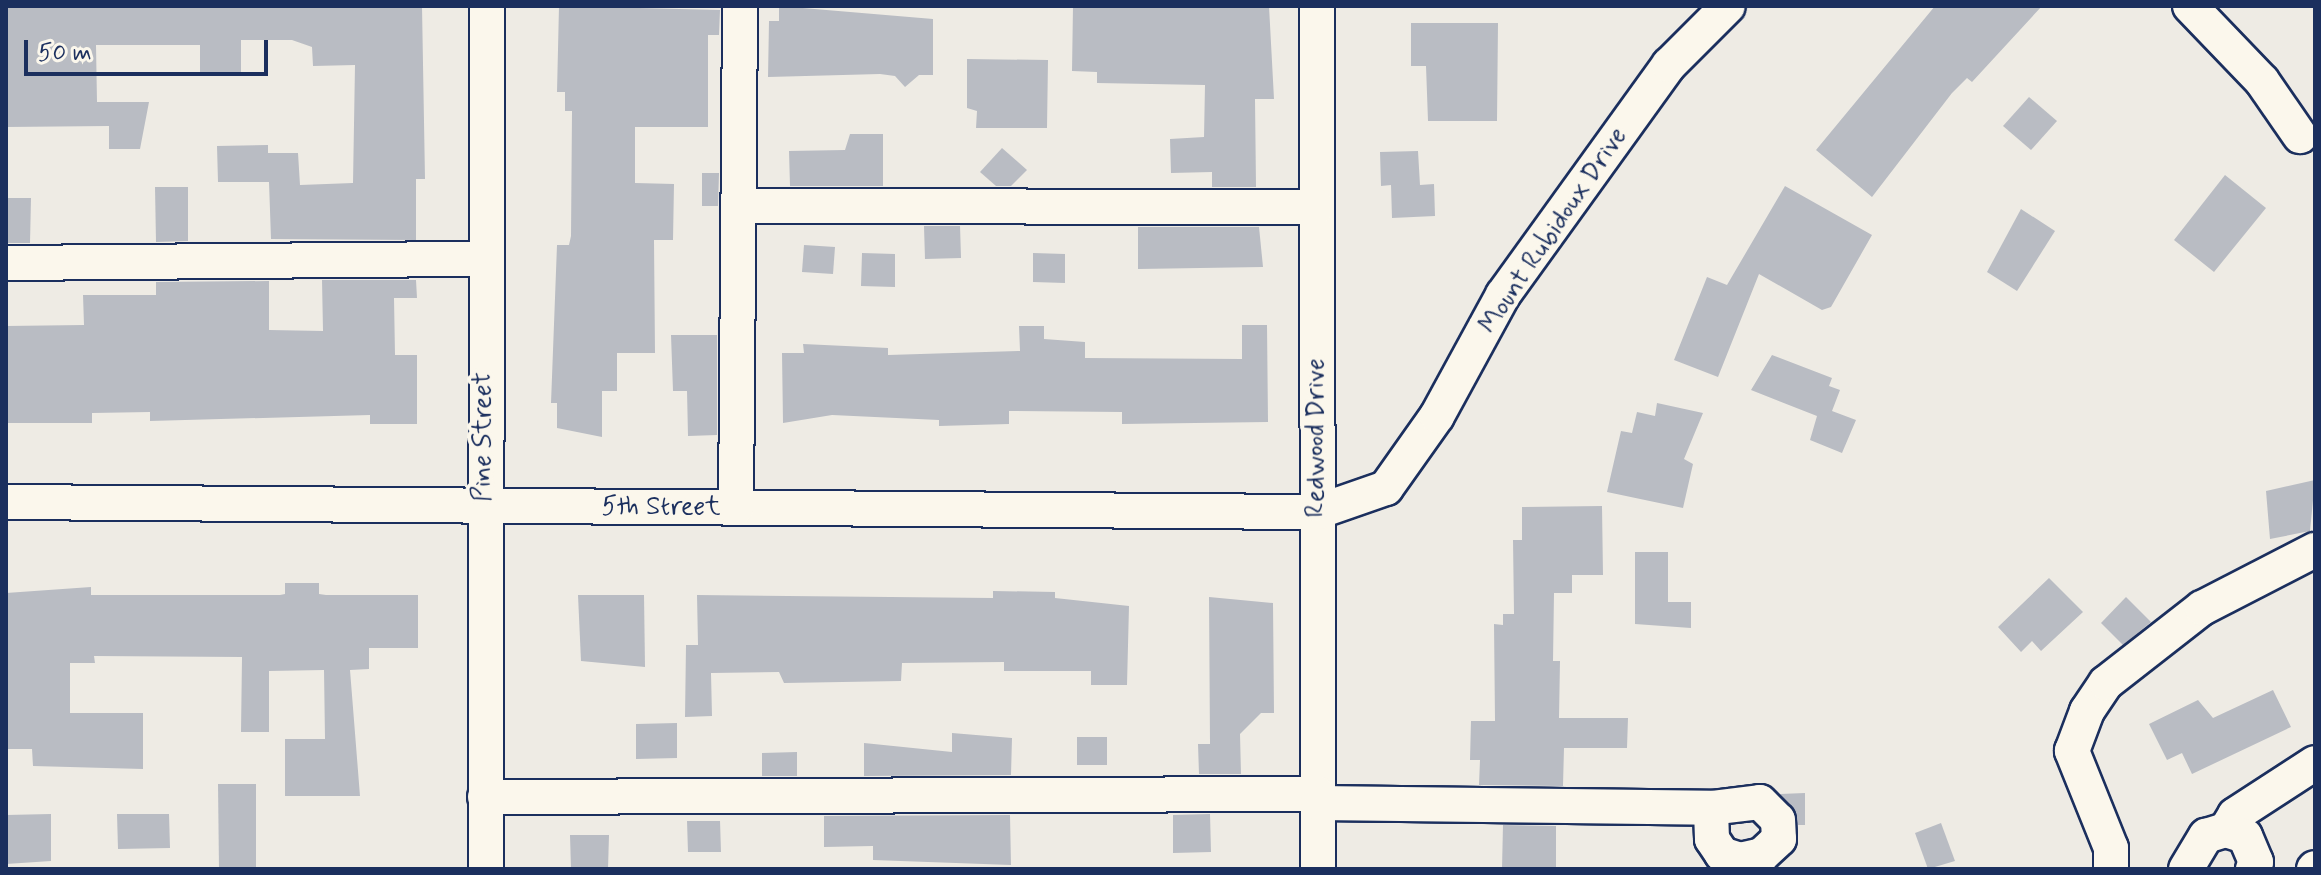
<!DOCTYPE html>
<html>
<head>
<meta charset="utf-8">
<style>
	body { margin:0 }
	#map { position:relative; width:2321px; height:875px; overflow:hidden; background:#eeebe4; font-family:Mynerve,sans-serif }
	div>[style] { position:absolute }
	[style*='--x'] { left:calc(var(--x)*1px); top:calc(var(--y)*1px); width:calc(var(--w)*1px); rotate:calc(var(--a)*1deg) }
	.building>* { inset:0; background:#b9bcc3 }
	.roads { filter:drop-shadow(2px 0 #1b2f5e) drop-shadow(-2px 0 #1b2f5e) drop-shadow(0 2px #1b2f5e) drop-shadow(0 -2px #1b2f5e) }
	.minor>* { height:34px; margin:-17px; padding:0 17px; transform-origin:17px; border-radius:17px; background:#fbf7ec }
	span { translate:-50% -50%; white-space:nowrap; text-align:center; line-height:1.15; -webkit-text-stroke:8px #fbf7ec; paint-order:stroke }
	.street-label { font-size:26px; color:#1b2f5e }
	.frame { position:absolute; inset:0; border:8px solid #1b2f5e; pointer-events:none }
	.scale { position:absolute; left:24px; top:40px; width:244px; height:36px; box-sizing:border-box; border:4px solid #1b2f5e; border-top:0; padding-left:10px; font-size:24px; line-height:28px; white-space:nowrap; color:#1b2f5e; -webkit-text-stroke:6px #fbf7ec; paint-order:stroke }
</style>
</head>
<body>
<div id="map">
	<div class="building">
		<i style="clip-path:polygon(6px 6px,422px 6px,425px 179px,416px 179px,416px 240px,271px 239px,269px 182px,218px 182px,217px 146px,268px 145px,268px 153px,298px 153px,300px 185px,353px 183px,355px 65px,313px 66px,312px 47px,292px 40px,241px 40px,241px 72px,200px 72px,200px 45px,96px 45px,97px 102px,149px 102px,140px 149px,109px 149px,109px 126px,6px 127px)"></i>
		<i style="clip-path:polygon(559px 6px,720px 10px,719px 35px,708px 35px,708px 127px,635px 127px,635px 183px,674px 184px,673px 240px,654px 240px,655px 353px,617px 353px,617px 391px,602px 391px,602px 437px,557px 428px,557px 403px,551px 403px,557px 245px,569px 245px,571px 236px,572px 111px,565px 111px,565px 92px,557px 92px)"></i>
		<i style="clip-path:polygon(779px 6px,933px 19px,933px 75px,919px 75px,905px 87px,895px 76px,880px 74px,768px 77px,769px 21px,779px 21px)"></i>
		<i style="clip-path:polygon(1073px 6px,1269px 6px,1274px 99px,1255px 99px,1256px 187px,1212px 187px,1212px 172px,1171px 173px,1170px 139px,1204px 137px,1205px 85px,1097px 83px,1097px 72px,1072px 71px)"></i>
		<i style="clip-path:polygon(1935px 6px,2042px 6px,1972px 82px,1967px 78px,1952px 93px,1872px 197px,1816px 150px)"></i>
		<i style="clip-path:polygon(1411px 23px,1498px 23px,1497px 121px,1428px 121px,1426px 66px,1411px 66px)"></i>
		<i style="clip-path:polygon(967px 59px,1048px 60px,1047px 128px,976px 128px,977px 111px,967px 108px)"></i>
		<i style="clip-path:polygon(2029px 97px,2057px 121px,2031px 150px,2003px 126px)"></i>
		<i style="clip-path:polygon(850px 134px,883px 134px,883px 186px,790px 186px,789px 151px,845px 150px)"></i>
		<i style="clip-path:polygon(1002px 148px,1027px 170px,1011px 186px,996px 186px,980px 172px)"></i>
		<i style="clip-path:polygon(1418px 151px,1420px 185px,1434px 184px,1435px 216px,1392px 218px,1391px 185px,1381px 186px,1380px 152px)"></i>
		<i style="clip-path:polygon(702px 173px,719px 173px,718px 206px,702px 206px)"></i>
		<i style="clip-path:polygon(2225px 175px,2266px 208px,2214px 272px,2174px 240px)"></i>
		<i style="clip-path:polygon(1785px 186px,1872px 235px,1831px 307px,1822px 310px,1759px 274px,1718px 377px,1674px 360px,1707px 277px,1727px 285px)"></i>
		<i style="clip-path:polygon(155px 187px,188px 187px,188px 241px,156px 242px)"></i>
		<i style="clip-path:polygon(6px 198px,31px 198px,30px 243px,6px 243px)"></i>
		<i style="clip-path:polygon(2021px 209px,2055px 231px,2017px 291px,1987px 272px)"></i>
		<i style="clip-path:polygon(924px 226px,960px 226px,961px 258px,925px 259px)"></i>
		<i style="clip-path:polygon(1138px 227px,1259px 227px,1263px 267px,1138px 269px)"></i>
		<i style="clip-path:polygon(804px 245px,835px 247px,833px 274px,802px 272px)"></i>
		<i style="clip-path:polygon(862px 253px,895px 254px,895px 287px,861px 286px)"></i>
		<i style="clip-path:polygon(1033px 253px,1065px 254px,1065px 283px,1033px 282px)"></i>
		<i style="clip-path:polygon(322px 280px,416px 280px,417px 298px,394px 298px,395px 355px,417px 355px,417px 424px,370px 424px,370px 415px,150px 421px,150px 412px,92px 413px,92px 423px,6px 423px,6px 326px,84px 325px,83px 295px,156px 295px,156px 282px,269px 281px,269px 330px,323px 331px)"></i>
		<i style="clip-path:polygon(1242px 325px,1267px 325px,1268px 422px,1122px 424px,1122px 412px,1009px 411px,1009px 424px,939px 426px,939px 420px,832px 415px,783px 423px,782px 353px,804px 353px,803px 344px,888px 348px,888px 355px,1020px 351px,1019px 326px,1044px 326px,1044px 339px,1085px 342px,1085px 358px,1242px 359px)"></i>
		<i style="clip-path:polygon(671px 335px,717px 335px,717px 435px,688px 436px,687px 391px,673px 391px)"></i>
		<i style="clip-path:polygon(1772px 355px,1832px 378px,1829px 386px,1840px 390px,1832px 411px,1856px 420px,1842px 453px,1810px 440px,1817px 416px,1751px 390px)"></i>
		<i style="clip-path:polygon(1657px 403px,1703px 413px,1684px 459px,1693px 464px,1683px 508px,1607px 492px,1621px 431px,1632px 433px,1637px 412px,1655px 416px)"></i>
		<i style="clip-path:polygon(2315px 480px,2310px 531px,2270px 539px,2266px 491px)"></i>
		<i style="clip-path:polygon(1602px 506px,1603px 575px,1572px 575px,1572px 593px,1554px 593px,1553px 661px,1560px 661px,1559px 718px,1628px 718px,1627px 748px,1564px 748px,1563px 786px,1479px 785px,1480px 760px,1470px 760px,1471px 721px,1495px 721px,1494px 624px,1503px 625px,1503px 614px,1514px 614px,1513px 540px,1522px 540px,1522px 507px)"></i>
		<i style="clip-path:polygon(1635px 552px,1668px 552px,1668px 602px,1691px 602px,1691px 628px,1635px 624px)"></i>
		<i style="clip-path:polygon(2049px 578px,2083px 612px,2041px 651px,2032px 641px,2021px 652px,1998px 627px)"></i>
		<i style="clip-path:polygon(285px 583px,319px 583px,319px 594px,326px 595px,418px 595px,418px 648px,369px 648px,369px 669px,350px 670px,360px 796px,285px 796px,285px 739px,325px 739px,324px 670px,269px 671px,269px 732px,241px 732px,242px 657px,94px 656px,95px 663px,70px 663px,70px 713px,143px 713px,143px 769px,33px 766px,32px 749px,6px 749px,6px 593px,91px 587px,91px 595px,280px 595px,285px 594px)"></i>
		<i style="clip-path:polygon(993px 591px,1055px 592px,1055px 598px,1129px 606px,1127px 685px,1091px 685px,1091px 671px,1004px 671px,1004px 662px,902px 663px,901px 681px,784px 683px,779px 672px,711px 673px,712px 716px,685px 717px,686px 645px,698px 645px,697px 595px,993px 598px)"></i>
		<i style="clip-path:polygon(578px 595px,644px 595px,645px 667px,581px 661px)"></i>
		<i style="clip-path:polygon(1209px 597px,1273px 603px,1274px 713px,1261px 713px,1240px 734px,1241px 774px,1199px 774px,1198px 744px,1210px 744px)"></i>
		<i style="clip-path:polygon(2126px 597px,2151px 622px,2123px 645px,2101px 623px)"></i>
		<i style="clip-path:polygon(2273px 690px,2291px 727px,2192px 774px,2182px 753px,2167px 760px,2149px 724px,2198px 700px,2213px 718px)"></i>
		<i style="clip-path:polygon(677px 723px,677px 758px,636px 759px,636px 724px)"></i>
		<i style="clip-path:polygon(952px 733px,1012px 738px,1011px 775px,864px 776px,864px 743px,952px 752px)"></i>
		<i style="clip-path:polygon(1077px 737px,1107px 737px,1107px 765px,1077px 765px)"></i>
		<i style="clip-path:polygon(797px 752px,797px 776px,762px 776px,762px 753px)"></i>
		<i style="clip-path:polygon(218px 784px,256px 784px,256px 869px,219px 869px)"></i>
		<i style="clip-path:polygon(1805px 793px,1805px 825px,1798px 825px,1780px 794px)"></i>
		<i style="clip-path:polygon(51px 814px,51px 861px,6px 864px,6px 815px)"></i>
		<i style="clip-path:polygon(117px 814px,169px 814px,170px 848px,118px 849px)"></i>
		<i style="clip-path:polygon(1210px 814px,1211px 852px,1173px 853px,1173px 815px)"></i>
		<i style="clip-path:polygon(1010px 815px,1011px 865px,873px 860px,873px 846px,824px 847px,824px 816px)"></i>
		<i style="clip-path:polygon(687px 821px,720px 821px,721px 852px,688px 852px)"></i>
		<i style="clip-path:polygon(1941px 823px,1955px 861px,1928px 869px,1915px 833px)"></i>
		<i style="clip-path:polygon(1503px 825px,1556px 826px,1556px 869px,1502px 869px)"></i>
		<i style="clip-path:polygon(570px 835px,609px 835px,608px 869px,571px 869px)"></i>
	</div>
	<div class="roads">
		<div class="minor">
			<i style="--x:1317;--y:6;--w:863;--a:89.93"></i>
			<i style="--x:2190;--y:6;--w:104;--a:46.2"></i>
			<i style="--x:2262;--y:81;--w:67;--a:55.4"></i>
			<i style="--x:738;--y:206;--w:579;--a:0.1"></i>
			<i style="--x:6;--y:263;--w:479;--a:-0.5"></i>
			<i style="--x:6;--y:502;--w:1311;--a:0.44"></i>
			<i style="--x:1317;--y:512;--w:73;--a:-19.2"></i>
			<i style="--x:1386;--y:488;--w:88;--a:-54.7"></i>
			<i style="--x:1437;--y:416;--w:138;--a:-61.4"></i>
			<i style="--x:1503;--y:295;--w:284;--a:-54.2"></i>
			<i style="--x:1669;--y:65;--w:83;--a:-45"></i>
			<i style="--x:736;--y:508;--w:502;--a:-89.54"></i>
			<i style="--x:485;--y:797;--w:833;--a:-0.21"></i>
			<i style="--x:1318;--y:803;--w:393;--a:0.7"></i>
			<i style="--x:1711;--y:808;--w:49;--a:-7"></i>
			<i style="--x:1760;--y:802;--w:25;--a:45"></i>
			<i style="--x:1778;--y:820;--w:19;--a:87"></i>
			<i style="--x:1779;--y:839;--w:23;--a:137"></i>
			<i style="--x:1762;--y:855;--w:23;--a:167"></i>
			<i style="--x:1740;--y:860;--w:19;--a:-162"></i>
			<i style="--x:1722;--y:854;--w:18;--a:-124"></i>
			<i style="--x:1712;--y:839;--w:31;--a:-92"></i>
			<i style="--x:2226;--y:830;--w:17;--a:-59"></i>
			<i style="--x:2235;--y:815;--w:95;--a:-33"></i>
			<i style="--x:486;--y:869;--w:863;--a:-89.93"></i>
			<i style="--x:2111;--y:869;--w:21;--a:-90"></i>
			<i style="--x:2111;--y:848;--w:105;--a:-111.9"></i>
			<i style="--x:2072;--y:751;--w:43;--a:-69.4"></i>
			<i style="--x:2087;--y:711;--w:34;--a:-56"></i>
			<i style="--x:2106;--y:683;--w:122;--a:-38"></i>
			<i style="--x:2202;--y:608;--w:127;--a:-27.2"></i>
			<i style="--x:2186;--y:869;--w:39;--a:-59"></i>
			<i style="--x:2206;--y:836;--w:21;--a:-17"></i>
			<i style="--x:2226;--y:830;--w:20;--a:18"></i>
			<i style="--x:2245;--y:836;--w:28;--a:67"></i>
			<i style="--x:2256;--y:862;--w:8;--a:113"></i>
			<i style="--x:2314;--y:869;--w:1;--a:-45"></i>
		</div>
	</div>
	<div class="street-label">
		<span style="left:1554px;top:231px;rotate:-56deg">Mount Rubidoux Drive</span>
		<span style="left:484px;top:437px;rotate:-90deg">Pine Street</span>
		<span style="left:1317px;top:438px;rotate:-90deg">Redwood Drive</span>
		<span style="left:661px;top:508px">5th Street</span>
	</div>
	<div class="frame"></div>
	<div class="scale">50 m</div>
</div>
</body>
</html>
